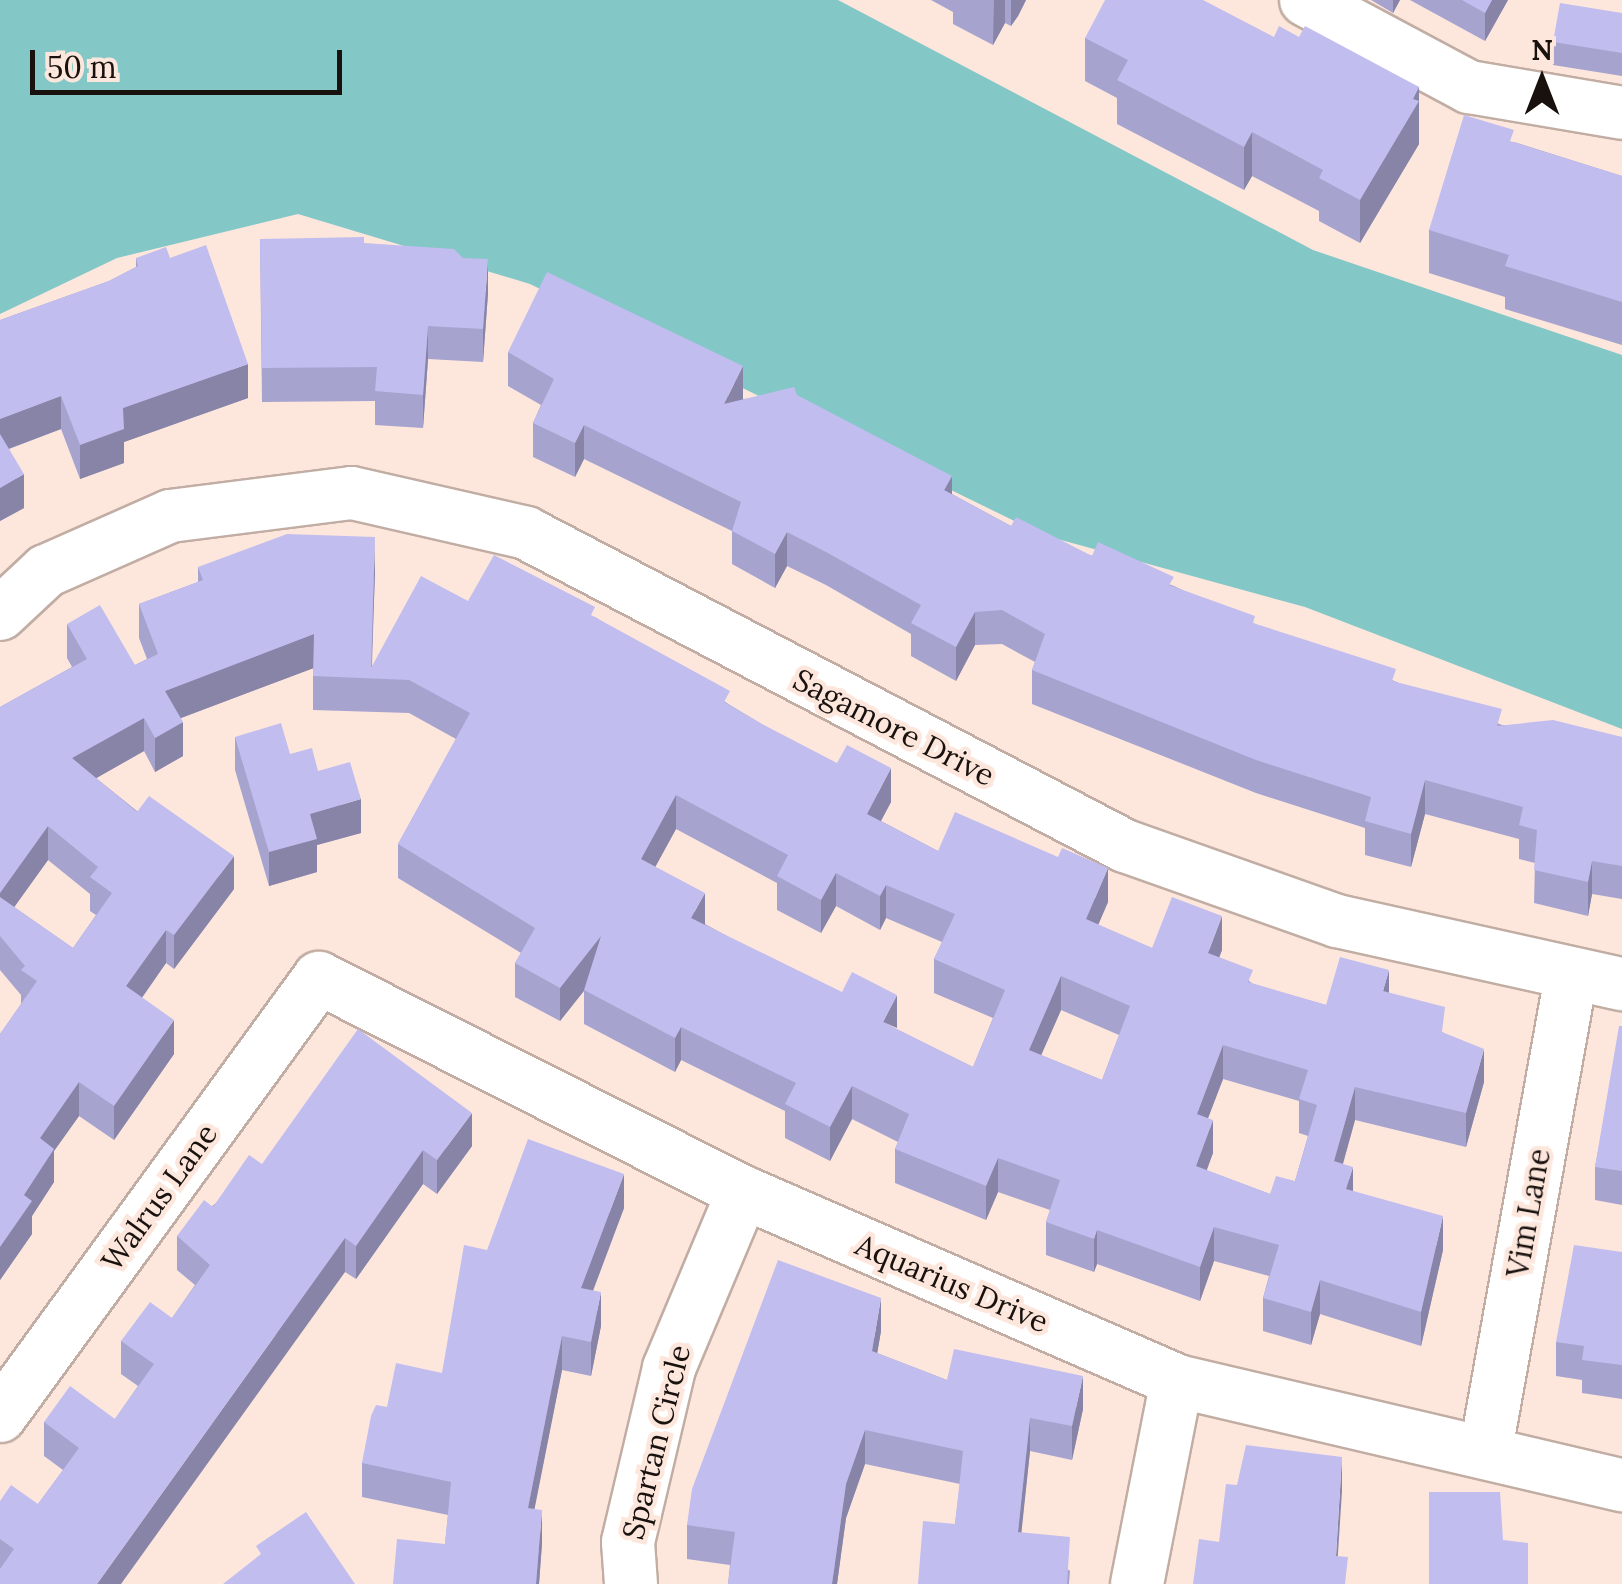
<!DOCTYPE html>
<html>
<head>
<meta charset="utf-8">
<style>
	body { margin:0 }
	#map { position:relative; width:1622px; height:1584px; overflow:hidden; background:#fde7dd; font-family:Lora,serif }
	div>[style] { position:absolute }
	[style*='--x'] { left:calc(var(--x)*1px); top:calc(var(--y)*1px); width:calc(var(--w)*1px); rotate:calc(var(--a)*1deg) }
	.water>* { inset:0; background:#83c7c7 }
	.roads { filter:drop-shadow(2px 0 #c1ada3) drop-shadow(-2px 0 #c1ada3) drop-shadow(0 2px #c1ada3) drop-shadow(0 -2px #c1ada3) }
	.minor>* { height:52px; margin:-26px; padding:0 26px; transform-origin:26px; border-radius:26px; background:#fff }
	.wall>* { inset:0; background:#a6a3ce }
	.shaded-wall>* { inset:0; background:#8784a7 }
	.building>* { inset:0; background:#c1bdef }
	span { translate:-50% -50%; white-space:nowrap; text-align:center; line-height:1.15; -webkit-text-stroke:9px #fde7dd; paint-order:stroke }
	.street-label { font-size:30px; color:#18110e }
	.north { position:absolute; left:1492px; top:30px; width:100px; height:100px; -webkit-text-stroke:8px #fde7dd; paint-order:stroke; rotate:0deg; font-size:28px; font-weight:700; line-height:40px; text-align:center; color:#18110e }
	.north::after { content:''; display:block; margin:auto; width:35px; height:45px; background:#18110e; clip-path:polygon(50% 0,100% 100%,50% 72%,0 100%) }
	.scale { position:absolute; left:30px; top:50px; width:312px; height:45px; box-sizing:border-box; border:5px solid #18110e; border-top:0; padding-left:12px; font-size:30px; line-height:35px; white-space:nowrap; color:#18110e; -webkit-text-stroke:8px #fde7dd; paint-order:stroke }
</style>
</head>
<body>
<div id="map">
	<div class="water">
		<i style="clip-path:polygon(0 0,838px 0,1313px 250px,1622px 355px,1622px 729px,1305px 607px,1043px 535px,530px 284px,298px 214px,117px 258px,0 314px)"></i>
	</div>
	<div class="roads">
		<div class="minor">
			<i style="--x:1306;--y:0;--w:185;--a:28.1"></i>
			<i style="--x:1469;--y:87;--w:155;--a:9.6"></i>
			<i style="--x:0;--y:614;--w:63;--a:-43.1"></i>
			<i style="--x:46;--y:571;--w:136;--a:-23.9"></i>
			<i style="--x:170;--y:516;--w:183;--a:-7.2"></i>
			<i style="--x:352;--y:493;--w:179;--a:12.9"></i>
			<i style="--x:526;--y:533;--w:676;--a:27.59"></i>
			<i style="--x:1125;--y:846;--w:225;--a:19.5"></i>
			<i style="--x:1337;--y:921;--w:292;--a:12.5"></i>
			<i style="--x:0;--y:1416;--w:542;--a:-53.93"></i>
			<i style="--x:319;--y:978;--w:475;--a:26.8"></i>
			<i style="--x:743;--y:1192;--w:473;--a:23.5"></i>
			<i style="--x:1177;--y:1381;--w:457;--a:13.2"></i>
			<i style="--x:1486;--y:1449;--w:480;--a:-79.8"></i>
			<i style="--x:631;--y:1584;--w:42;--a:-94.1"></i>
			<i style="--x:628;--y:1542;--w:179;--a:-76.7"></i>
			<i style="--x:669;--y:1368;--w:191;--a:-67.2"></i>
			<i style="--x:1137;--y:1584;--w:207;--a:-78.9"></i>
		</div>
	</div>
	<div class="wall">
		<i style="clip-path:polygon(931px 0,1026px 0,1018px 16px,1011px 26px,1005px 23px,993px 45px,953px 24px,953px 12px)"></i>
		<i style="clip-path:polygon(1371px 0,1400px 0,1393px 13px)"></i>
		<i style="clip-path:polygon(1410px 0,1508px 0,1485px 41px)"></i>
		<i style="clip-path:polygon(1622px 13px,1622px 76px,1553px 65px,1553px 42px)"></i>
		<i style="clip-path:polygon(1299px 37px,1419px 87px,1419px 144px,1360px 243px,1319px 221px,1319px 211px,1252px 176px,1244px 190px,1117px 124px,1117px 98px,1085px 81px,1085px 38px)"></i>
		<i style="clip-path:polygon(1514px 142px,1622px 176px,1622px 345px,1505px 309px,1505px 297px,1429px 273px,1429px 230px)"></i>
		<i style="clip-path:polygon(260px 239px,364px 243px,488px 293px,483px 362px,428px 359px,423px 428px,375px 425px,375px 401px,262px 402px)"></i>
		<i style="clip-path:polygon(136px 258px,170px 258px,248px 398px,124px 442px,124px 463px,80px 479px,61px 429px,9px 449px,24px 508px,0 521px,0 320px,109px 281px,136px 267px)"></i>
		<i style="clip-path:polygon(508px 352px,743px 399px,797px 395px,952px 494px,1011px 526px,1174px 586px,1255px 624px,1502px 725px,1622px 737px,1622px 899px,1592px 894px,1588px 916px,1534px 903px,1535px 863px,1519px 859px,1519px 839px,1425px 814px,1411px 867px,1365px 855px,1365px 828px,1256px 793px,1032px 704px,1032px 670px,1035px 662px,1002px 644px,975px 645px,956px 681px,911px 656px,911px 634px,826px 585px,787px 566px,775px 588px,732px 564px,732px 531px,584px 459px,575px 477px,533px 457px,533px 423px,541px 405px,508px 386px)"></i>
		<i style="clip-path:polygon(evenodd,198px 567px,375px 571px,372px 666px,468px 601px,595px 617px,730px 705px,891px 802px,881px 821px,938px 851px,1108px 902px,1098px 925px,1152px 948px,1222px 950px,1219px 957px,1253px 984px,1326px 1005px,1389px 993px,1445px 1034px,1484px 1082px,1466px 1147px,1355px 1120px,1343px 1164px,1353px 1191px,1443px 1250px,1421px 1346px,1320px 1314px,1311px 1345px,1263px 1331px,1263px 1298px,1269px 1276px,1214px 1261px,1200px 1301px,1097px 1264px,1094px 1272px,1046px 1255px,1046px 1222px,1050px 1210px,998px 1192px,986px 1220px,895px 1183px,895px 1149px,898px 1142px,852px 1119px,830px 1161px,785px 1138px,785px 1111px,681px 1060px,675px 1072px,584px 1024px,584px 991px,560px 1021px,515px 997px,515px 963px,521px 953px,398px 878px,398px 844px,456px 739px,409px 713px,313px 710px,313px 668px,181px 718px,183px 756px,155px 772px,144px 751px,96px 778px,234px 889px,174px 969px,166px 963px,142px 998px,174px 1054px,114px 1140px,79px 1116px,54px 1151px,54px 1182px,32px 1216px,32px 1234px,0 1280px,0 1034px,21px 1004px,21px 995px,0 970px,0 707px,72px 667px,67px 658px,67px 624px,135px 665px,147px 659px,139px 638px,139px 604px,198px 582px,198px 567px,676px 829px,777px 883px,777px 910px,821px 933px,836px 906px,880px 930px,886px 918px,942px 942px,934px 959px,934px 993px,993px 1018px,973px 1067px,896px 1029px,705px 924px,655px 867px,676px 829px,198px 567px,48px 860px,90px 894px,90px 911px,96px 915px,73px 948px,14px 907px,48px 860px,198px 567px,1061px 1010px,1119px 1035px,1102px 1080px,1041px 1055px,1061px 1010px,198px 567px,1223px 1079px,1299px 1101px,1299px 1133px,1308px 1136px,1295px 1181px,1270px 1194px,1206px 1170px,1213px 1153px,1208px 1118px,1223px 1079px)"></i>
		<i style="clip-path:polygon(235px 737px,290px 754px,318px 771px,361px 833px,317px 845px,317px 872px,269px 886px,235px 770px)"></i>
		<i style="clip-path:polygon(1622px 1026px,1622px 1205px,1595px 1200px,1595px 1167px)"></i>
		<i style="clip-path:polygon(472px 1146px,437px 1194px,423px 1184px,356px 1279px,345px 1272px,0 1584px,0 1501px,38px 1504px,63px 1470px,44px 1456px,44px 1422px,115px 1419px,138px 1386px,121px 1374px,121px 1341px,172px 1318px,195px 1285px,177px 1270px,177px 1236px,262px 1164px)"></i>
		<i style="clip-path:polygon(624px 1208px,593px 1291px,601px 1326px,591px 1376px,562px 1370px,534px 1509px,542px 1543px,539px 1584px,393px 1584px,445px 1544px,448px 1515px,362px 1497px,362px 1463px,387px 1407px,442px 1373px,487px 1250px)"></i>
		<i style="clip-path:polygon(1622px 1252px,1622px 1399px,1582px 1393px,1582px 1380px,1556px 1376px,1556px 1342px)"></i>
		<i style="clip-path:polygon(881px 1331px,877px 1353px,947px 1380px,1083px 1409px,1072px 1460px,1030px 1451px,1021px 1532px,1070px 1571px,1069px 1584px,918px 1584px,955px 1524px,960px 1484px,865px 1464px,846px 1518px,837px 1584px,728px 1584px,730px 1565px,687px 1559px,687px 1525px)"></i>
	</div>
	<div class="shaded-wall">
		<i style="clip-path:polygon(994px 0,1005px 0,1005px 23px,993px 45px)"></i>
		<i style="clip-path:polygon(1011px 0,1026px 0,1018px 16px,1011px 26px)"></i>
		<i style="clip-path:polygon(1393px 0,1400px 0,1393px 13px)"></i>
		<i style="clip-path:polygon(1492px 0,1508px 0,1485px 41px,1485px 13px)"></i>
		<i style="clip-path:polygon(1419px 87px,1419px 144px,1360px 243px,1360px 200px)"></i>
		<i style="clip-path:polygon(1252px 132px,1252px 176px,1244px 190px,1244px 147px)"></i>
		<i style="clip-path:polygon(488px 259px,488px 293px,483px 362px,483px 329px)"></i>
		<i style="clip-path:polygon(428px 326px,428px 359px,423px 428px,423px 395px)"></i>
		<i style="clip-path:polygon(248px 364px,248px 398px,124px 442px,124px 463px,80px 479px,80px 445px,123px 408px)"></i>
		<i style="clip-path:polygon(743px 366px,743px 400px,724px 404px)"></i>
		<i style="clip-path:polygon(61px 396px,61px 429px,0 452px,0 419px)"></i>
		<i style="clip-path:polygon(584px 425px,584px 459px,575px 477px,575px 443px)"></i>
		<i style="clip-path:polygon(24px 474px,24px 508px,0 521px,0 488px)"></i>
		<i style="clip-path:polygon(952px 476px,952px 509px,944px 490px)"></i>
		<i style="clip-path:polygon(787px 532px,787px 566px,775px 588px,775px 554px)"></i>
		<i style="clip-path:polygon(375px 537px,375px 571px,371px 678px)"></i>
		<i style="clip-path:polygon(975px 612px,975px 645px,956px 681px,956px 647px)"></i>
		<i style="clip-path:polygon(314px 634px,314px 668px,165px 724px,165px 691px)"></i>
		<i style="clip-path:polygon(144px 718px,144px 751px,72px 792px,72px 758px)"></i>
		<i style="clip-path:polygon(183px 722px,183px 756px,155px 772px,155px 738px)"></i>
		<i style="clip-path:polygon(891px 768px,891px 802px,867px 847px,867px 814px)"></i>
		<i style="clip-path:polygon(1425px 780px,1425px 814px,1411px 867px,1411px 834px)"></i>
		<i style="clip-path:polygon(676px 795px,676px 829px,641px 893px,641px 859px)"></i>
		<i style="clip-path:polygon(361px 799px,361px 833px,317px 845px,317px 872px,269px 886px,269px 852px,310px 814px)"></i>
		<i style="clip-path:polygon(48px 826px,48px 860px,0 927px,0 893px)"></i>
		<i style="clip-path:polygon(234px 856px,234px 889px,174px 969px,174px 935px)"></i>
		<i style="clip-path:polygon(1592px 861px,1592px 894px,1588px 916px,1588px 882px)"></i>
		<i style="clip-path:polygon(1108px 868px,1108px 902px,1086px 953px,1086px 919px)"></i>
		<i style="clip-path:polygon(836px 873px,836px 906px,821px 933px,821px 900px)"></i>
		<i style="clip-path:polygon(886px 885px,886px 918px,880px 930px,880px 896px)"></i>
		<i style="clip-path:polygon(705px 893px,705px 926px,691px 918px)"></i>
		<i style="clip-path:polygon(1222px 916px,1222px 950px,1208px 987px,1208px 953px)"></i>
		<i style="clip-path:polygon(166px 930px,166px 963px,126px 1020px,126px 986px)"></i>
		<i style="clip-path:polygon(601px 936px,601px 969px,560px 1021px,560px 988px)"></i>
		<i style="clip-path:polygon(1389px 970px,1389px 1004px,1383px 991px)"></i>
		<i style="clip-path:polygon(1061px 976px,1061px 1010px,1029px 1083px,1029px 1050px)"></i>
		<i style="clip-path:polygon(897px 995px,897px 1028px,883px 1022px)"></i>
		<i style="clip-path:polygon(174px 1020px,174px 1054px,114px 1140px,114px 1106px)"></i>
		<i style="clip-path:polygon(681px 1027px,681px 1060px,675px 1072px,675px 1038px)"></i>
		<i style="clip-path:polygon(1223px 1045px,1223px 1079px,1197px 1147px,1197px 1114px)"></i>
		<i style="clip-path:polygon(1484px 1049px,1484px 1082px,1466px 1147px,1466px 1113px)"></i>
		<i style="clip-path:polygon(79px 1082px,79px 1116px,54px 1151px,54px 1182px,32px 1216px,32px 1234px,0 1280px,0 1247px,40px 1138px)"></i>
		<i style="clip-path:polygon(852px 1086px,852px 1119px,830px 1161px,830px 1127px)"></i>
		<i style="clip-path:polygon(1355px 1087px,1355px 1120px,1334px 1195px,1334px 1161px)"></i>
		<i style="clip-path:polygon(472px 1113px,472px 1146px,437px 1194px,437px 1160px)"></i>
		<i style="clip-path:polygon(1213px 1120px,1213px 1153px,1196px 1200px,1196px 1166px)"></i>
		<i style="clip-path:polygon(423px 1150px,423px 1184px,356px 1279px,356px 1246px)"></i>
		<i style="clip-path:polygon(998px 1158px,998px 1192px,986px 1220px,986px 1186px)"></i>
		<i style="clip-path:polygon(1353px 1167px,1353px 1200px,1346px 1189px)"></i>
		<i style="clip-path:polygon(624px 1174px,624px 1208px,581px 1322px,581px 1288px)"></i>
		<i style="clip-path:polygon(1443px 1216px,1443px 1250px,1421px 1346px,1421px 1312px)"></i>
		<i style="clip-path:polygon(1214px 1227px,1214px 1261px,1200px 1301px,1200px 1267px)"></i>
		<i style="clip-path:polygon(1097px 1230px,1097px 1264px,1094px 1272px,1094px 1239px)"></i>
		<i style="clip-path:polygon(345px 1238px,345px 1272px,121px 1584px,97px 1584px)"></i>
		<i style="clip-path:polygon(1320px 1280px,1320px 1314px,1311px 1345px,1311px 1312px)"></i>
		<i style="clip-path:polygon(601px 1292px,601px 1326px,591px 1376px,591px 1342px)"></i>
		<i style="clip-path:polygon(881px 1298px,881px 1331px,872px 1384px,872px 1351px)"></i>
		<i style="clip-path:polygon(562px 1336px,562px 1370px,528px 1542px,528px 1508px)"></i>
		<i style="clip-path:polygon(1083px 1376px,1083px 1409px,1072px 1460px,1072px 1426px)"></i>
		<i style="clip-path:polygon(1030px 1418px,1030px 1451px,1018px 1565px,1018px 1532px)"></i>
		<i style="clip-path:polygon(865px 1430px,865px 1464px,846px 1518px,837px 1584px,832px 1584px,846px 1484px)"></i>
		<i style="clip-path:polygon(1342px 1457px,1342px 1491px,1336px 1584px,1336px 1556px)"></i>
		<i style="clip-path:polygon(542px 1510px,542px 1543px,539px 1584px,536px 1584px)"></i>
	</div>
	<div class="building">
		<i style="clip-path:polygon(1105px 0,1203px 0,1274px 37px,1279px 26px,1299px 37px,1305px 26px,1419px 87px,1413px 99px,1419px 101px,1360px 200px,1319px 178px,1323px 170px,1252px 132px,1244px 147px,1117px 80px,1128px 60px,1085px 38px)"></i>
		<i style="clip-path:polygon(1462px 0,1492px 0,1485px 13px)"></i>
		<i style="clip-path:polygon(1560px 3px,1622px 13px,1622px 53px,1553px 42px)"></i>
		<i style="clip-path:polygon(1464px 115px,1514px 130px,1510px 141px,1622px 176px,1622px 302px,1505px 266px,1509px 255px,1429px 230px)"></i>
		<i style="clip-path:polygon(364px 237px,364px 243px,454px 249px,463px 258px,488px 259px,483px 329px,428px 326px,423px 395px,375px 391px,377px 367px,262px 368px,260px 239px)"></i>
		<i style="clip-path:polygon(206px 245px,248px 364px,123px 408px,124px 429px,80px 445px,61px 396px,0 419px,0 320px,109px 281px,138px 266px,136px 258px,166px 247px,170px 258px)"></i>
		<i style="clip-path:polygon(547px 272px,743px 366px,724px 404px,794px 387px,797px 395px,952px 476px,944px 490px,1011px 526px,1016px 517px,1092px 556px,1098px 542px,1174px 577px,1169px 585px,1255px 616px,1253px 623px,1396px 669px,1392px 681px,1502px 709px,1497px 726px,1553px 720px,1622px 737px,1622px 866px,1592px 861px,1588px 882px,1534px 870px,1537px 830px,1519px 825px,1523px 807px,1425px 780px,1411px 834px,1365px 821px,1371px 797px,1256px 760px,1032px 670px,1045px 634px,1002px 610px,975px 612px,956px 647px,911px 623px,921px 605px,826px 552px,787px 532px,775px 554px,732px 531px,741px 502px,584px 425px,575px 443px,533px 423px,554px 379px,508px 352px)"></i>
		<i style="clip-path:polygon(0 434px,24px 474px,0 488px)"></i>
		<i style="clip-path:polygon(evenodd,287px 534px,375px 537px,371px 668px,421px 576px,468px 601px,494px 555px,595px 607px,591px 615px,730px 691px,724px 702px,762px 724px,837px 763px,847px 745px,891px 768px,867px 814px,938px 851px,955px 812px,1058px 857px,1062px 848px,1108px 868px,1086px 919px,1152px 948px,1172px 897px,1222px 916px,1208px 953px,1253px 970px,1248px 982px,1326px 1005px,1340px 957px,1389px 970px,1383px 991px,1445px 1007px,1442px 1032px,1484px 1049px,1466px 1113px,1355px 1087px,1334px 1161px,1353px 1167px,1346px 1189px,1443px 1216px,1421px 1312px,1320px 1280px,1311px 1312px,1263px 1298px,1279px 1245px,1214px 1227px,1200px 1267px,1097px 1230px,1094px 1239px,1046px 1222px,1060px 1180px,998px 1158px,986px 1186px,895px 1149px,909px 1114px,852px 1086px,830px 1127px,785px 1104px,796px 1083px,681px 1027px,675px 1038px,584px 990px,601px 936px,560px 988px,515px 963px,535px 928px,398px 844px,470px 713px,409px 680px,313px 676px,314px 634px,165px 691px,183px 722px,155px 738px,144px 718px,72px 758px,137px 812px,149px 796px,234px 856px,174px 935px,166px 930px,126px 986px,174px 1020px,114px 1106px,79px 1082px,40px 1138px,54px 1149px,24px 1195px,32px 1201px,0 1247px,0 1034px,37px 981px,21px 970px,25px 966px,0 936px,0 897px,73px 948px,112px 893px,90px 877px,98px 867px,48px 826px,0 893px,0 707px,87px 659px,67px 624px,100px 605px,135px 665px,158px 654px,139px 604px,203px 580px,198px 567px,287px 534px,676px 795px,788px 855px,777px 876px,821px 900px,836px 873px,880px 896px,886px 885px,955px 914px,934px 959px,1005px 990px,973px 1067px,883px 1022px,897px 995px,852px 972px,842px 992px,691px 918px,705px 893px,641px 859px,676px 795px,287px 534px,1061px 976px,1130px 1006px,1102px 1080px,1029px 1050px,1061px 976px,287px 534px,1223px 1045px,1308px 1070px,1299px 1099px,1317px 1105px,1295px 1181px,1276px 1176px,1270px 1194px,1196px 1166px,1213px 1120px,1197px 1114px,1223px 1045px)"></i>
		<i style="clip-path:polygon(281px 723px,290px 754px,312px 748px,318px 771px,350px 762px,361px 799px,310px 814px,317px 839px,269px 852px,235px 737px)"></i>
		<i style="clip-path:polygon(1619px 1026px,1622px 1026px,1622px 1171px,1595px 1167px)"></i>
		<i style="clip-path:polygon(358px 1029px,472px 1113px,437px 1160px,423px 1150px,356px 1246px,345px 1238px,97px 1584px,0 1584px,0 1569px,14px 1549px,0 1539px,0 1501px,11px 1485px,38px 1504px,79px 1448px,44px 1422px,70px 1386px,115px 1419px,154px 1364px,121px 1341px,150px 1302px,172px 1318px,210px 1265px,177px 1236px,204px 1200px,213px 1207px,249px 1155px,262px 1164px)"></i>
		<i style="clip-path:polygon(528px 1139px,624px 1174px,581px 1288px,601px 1292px,591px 1342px,562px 1336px,528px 1508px,542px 1510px,536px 1584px,393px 1584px,397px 1539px,445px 1544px,451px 1482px,362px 1463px,371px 1416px,376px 1405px,387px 1407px,396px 1363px,442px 1373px,464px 1245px,487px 1250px)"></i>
		<i style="clip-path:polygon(1574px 1245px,1622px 1252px,1622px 1365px,1582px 1360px,1584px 1346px,1556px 1342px)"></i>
		<i style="clip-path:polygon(778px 1260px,881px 1298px,872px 1351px,947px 1380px,954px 1349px,1083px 1376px,1072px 1426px,1030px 1418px,1018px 1532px,1070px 1537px,1067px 1584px,918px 1584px,923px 1521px,955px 1524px,963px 1451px,865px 1430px,846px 1484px,832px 1584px,728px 1584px,735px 1532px,687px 1525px,692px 1489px)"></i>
		<i style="clip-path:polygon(1246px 1445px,1342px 1457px,1336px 1556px,1348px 1557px,1345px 1584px,1193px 1584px,1199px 1539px,1219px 1542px,1226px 1484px,1237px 1485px)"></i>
		<i style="clip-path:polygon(1429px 1492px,1500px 1492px,1503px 1540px,1528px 1543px,1528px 1584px,1429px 1584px)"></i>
		<i style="clip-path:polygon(306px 1512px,355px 1584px,223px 1584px,261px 1554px,256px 1546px)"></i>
	</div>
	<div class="street-label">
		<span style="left:894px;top:727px;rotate:27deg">Sagamore Drive</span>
		<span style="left:159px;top:1197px;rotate:-54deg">Walrus Lane</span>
		<span style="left:1528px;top:1213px;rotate:-80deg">Vim Lane</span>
		<span style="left:952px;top:1283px;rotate:23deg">Aquarius Drive</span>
		<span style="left:656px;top:1442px;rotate:-76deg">Spartan Circle</span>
	</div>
	<div class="north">N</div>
	<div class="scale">50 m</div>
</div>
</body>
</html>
